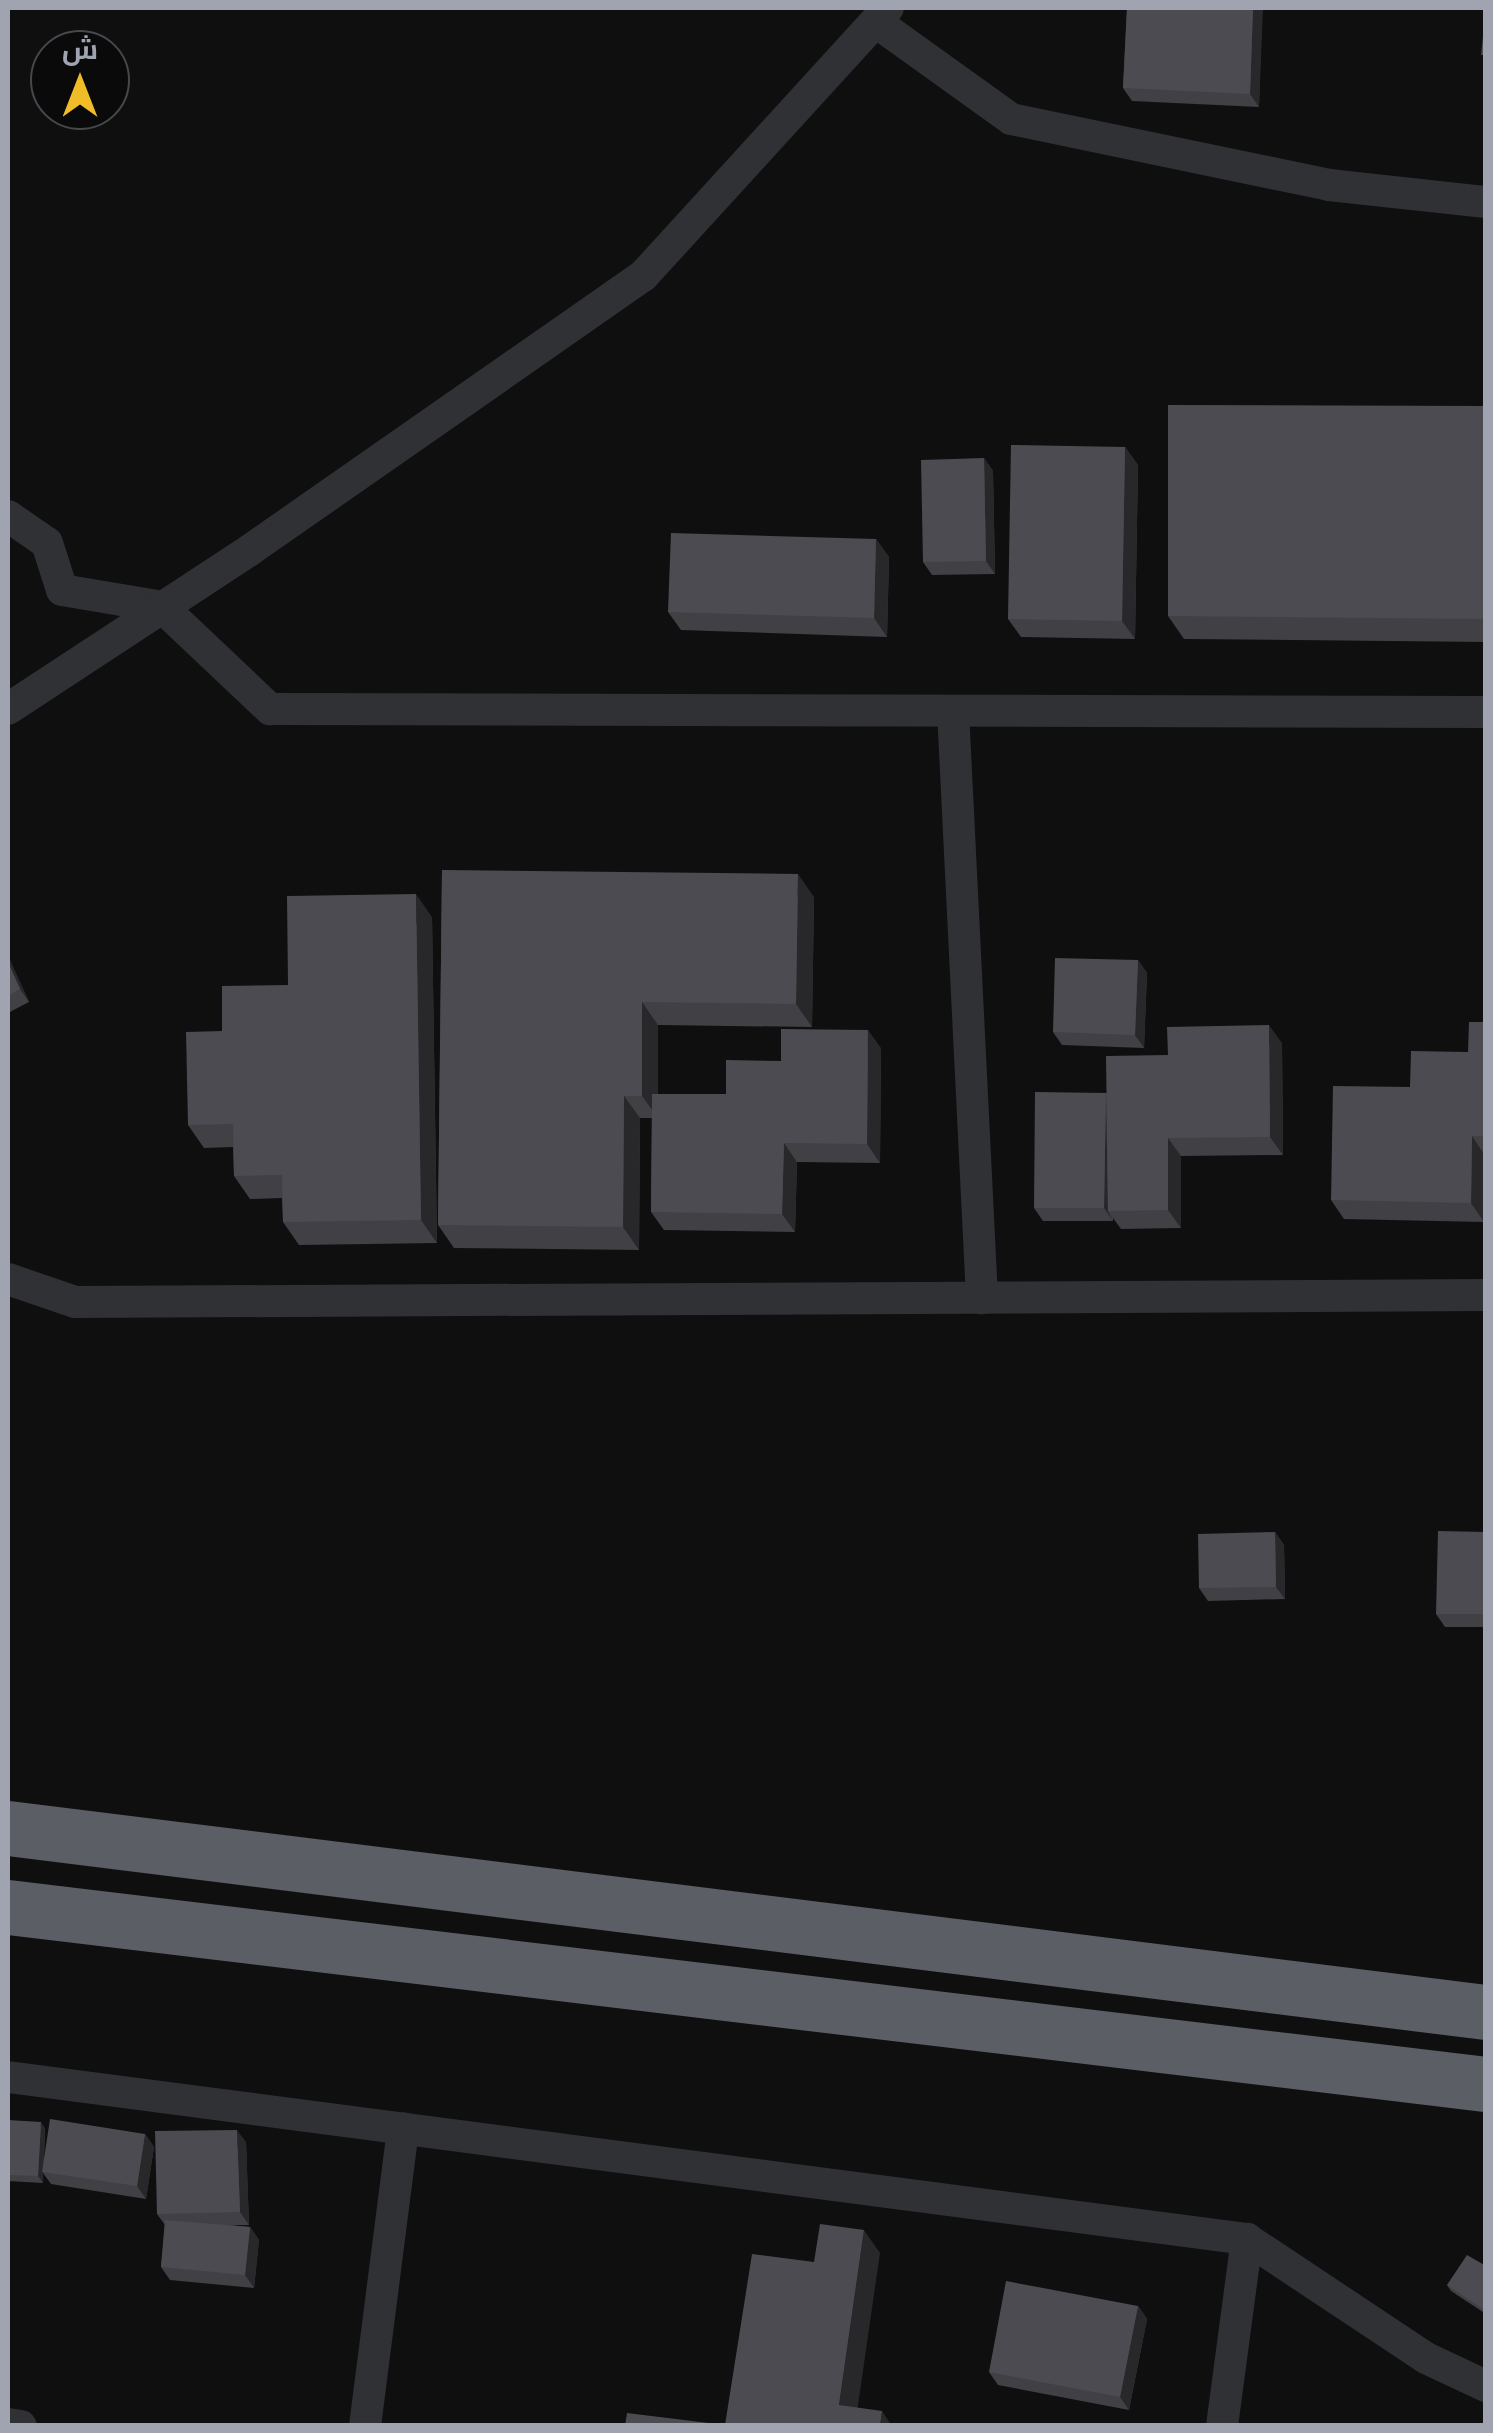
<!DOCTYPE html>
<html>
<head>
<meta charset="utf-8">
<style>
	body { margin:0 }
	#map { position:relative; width:1493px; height:2433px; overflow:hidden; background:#0f0f10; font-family:Overpass,Cairo,sans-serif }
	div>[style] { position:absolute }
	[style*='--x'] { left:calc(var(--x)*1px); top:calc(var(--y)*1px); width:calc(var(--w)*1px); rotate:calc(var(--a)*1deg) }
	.lane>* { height:32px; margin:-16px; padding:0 16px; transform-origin:16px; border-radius:16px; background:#303135 }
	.highway>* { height:55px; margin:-27.5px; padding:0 27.5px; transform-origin:27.5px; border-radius:27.5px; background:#5c5e66 }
	.wall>* { inset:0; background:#404045 }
	.shaded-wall>* { inset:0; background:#28282b }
	.building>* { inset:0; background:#4b4b51 }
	span { translate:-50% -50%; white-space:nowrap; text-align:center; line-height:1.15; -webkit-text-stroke:8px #0a0a0b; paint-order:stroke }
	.frame { position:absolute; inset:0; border:10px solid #a0a4b1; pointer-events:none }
	.north { position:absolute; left:30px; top:30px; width:100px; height:100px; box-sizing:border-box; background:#0a0a0b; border:2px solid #46484d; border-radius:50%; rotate:0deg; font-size:28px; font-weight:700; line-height:40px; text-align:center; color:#a0a4b1 }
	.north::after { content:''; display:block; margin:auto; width:35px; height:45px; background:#f0bd28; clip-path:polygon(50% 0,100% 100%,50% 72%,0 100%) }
</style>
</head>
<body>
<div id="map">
	<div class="lane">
		<i style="--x:876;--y:22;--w:166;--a:35.7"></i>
		<i style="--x:1011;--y:119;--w:325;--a:11.7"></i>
		<i style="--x:1329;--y:185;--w:158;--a:6.2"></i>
		<i style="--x:8;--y:516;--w:47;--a:34.7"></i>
		<i style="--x:47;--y:543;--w:49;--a:72.3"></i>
		<i style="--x:62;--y:590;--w:101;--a:9.6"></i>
		<i style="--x:162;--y:607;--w:149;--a:43.4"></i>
		<i style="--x:270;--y:709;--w:1216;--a:0.14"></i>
		<i style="--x:8;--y:709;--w:290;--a:-33.3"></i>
		<i style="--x:250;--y:550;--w:479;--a:-34.9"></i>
		<i style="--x:643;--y:276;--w:363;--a:-47.6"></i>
		<i style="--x:953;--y:711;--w:588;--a:87.17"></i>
		<i style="--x:8;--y:1279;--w:71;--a:18.9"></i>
		<i style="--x:75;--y:1302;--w:1411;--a:-0.28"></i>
		<i style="--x:8;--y:2077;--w:1250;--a:7.45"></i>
		<i style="--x:1247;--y:2239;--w:215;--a:33.6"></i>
		<i style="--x:1426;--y:2358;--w:66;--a:25"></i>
		<i style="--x:8;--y:2424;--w:13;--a:9"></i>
		<i style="--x:365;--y:2426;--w:300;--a:-82.7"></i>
		<i style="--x:1222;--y:2426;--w:189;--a:-82.4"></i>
	</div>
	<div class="highway">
		<i style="--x:8;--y:1828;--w:1489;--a:7.1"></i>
		<i style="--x:8;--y:1907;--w:1489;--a:6.83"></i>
	</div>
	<div class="wall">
		<i style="clip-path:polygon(1127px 8px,1262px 8px,1259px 107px,1132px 101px,1123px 88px)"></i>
		<i style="clip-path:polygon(1486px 406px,1486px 642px,1184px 639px,1168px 616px)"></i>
		<i style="clip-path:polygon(1125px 447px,1138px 465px,1135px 639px,1021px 637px,1008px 619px)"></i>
		<i style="clip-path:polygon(984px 458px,993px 471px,995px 574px,932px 575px,923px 562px)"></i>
		<i style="clip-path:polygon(876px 539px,889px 557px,887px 637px,681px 630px,668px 612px)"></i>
		<i style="clip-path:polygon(442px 870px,814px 897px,812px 1027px,658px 1025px,658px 1094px,726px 1094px,781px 1061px,881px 1048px,880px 1163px,797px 1162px,795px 1232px,664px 1230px,651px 1212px,652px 1118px,640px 1118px,639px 1250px,454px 1248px,438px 1225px)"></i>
		<i style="clip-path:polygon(432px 917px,437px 1243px,299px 1245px,283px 1222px,282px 1198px,250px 1199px,234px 1176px,233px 1147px,204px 1148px,188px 1125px,222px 1031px,288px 985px)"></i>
		<i style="clip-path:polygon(8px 956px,29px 1002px,8px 1013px)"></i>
		<i style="clip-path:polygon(1138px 960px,1147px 973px,1144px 1048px,1062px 1045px,1053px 1032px)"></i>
		<i style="clip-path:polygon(1486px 1022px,1484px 1222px,1344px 1219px,1331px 1200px,1410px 1087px,1468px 1052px)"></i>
		<i style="clip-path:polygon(1282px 1043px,1283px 1155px,1181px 1156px,1181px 1228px,1121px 1229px,1113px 1218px,1113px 1221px,1043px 1221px,1034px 1208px,1106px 1093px,1168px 1055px)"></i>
		<i style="clip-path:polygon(1275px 1532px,1284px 1545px,1285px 1599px,1208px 1601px,1199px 1588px)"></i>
		<i style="clip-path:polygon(1486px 1532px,1486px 1627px,1445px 1627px,1436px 1614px)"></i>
		<i style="clip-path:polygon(8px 2120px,45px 2128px,44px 2160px,145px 2134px,154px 2147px,146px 2199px,51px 2184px,43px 2173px,43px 2183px,8px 2181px)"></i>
		<i style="clip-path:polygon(246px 2142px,249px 2225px,230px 2225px,250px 2227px,259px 2240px,254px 2288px,170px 2280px,161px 2267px,165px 2225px,157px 2214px)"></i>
		<i style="clip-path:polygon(1486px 2266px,1486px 2314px,1451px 2291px,1447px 2285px)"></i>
		<i style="clip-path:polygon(1138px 2306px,1147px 2319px,1129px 2410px,998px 2385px,989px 2372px)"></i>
	</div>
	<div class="shaded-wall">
		<i style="clip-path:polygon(1253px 8px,1262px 8px,1263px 9px,1259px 107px,1250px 94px)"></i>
		<i style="clip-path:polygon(1125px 447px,1138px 465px,1135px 639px,1122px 621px)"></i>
		<i style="clip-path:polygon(984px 458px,993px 471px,995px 574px,986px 561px)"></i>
		<i style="clip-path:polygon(876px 539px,889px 557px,887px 637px,874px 618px)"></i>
		<i style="clip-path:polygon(798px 874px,814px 897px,812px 1027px,796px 1004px)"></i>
		<i style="clip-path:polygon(416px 894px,432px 917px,437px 1243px,421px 1220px)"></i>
		<i style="clip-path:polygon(8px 956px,29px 1002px,20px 989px,8px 962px)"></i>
		<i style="clip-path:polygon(1138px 960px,1147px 973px,1144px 1048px,1135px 1035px)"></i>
		<i style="clip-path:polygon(642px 1002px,658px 1025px,658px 1118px,642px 1096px)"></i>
		<i style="clip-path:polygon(1269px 1025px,1282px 1043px,1283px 1155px,1270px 1137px)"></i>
		<i style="clip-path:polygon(868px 1030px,881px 1048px,880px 1163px,867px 1144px)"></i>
		<i style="clip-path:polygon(1106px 1093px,1108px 1211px,1113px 1221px,1104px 1208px)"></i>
		<i style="clip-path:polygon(624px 1096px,640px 1118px,639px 1250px,623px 1227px)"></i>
		<i style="clip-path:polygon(1472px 1136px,1484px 1154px,1484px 1222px,1471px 1203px)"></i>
		<i style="clip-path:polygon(1168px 1138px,1181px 1156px,1181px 1228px,1168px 1210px)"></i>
		<i style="clip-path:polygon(784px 1143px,797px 1162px,795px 1232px,782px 1214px)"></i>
		<i style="clip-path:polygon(1275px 1532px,1284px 1545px,1285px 1599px,1276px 1587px)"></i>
		<i style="clip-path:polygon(41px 2122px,45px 2128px,43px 2183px,38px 2176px)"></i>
		<i style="clip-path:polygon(237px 2130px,246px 2142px,249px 2225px,240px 2212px)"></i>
		<i style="clip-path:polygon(145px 2134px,154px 2147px,146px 2199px,137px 2186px)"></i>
		<i style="clip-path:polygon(250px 2227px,259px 2240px,254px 2288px,245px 2275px)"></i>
		<i style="clip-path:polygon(864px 2230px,880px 2253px,855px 2426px,839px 2405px)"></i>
		<i style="clip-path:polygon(1138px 2306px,1147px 2319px,1129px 2410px,1120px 2397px)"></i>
		<i style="clip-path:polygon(882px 2411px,892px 2426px,880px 2426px)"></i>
	</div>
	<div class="building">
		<i style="clip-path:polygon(1127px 8px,1253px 8px,1250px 94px,1123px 88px)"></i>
		<i style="clip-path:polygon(1486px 8px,1486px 55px,1481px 55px)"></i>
		<i style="clip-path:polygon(1168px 405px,1486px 406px,1486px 619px,1168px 616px)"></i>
		<i style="clip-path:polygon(1011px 445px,1125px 447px,1122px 621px,1008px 619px)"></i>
		<i style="clip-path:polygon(984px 458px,986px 561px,923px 562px,921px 460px)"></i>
		<i style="clip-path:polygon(671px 533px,876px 539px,874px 618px,668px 612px)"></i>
		<i style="clip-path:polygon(442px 870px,798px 874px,796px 1004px,642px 1002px,642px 1096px,624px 1096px,623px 1227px,438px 1225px)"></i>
		<i style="clip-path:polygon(416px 894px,421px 1220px,283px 1222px,282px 1175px,234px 1176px,233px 1124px,188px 1125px,186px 1032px,222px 1031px,222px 986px,288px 985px,287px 896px)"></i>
		<i style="clip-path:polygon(1055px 958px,1138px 960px,1135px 1035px,1053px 1032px)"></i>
		<i style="clip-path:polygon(8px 962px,20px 989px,8px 996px)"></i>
		<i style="clip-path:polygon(1469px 1022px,1486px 1022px,1486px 1136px,1472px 1136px,1471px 1203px,1331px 1200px,1333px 1086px,1410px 1087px,1411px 1051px,1468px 1052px)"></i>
		<i style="clip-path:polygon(1269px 1025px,1270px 1137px,1168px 1138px,1168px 1210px,1108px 1211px,1106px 1056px,1168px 1055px,1167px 1027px)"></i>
		<i style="clip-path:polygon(781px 1029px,868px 1030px,867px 1144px,784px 1143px,782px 1214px,651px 1212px,652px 1094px,726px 1094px,726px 1060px,781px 1061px)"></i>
		<i style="clip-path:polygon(1035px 1092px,1106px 1093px,1104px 1208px,1034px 1208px)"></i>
		<i style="clip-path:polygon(1438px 1531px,1486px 1532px,1486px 1614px,1436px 1614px)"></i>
		<i style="clip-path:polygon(1275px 1532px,1276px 1587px,1199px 1588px,1198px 1534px)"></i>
		<i style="clip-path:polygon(50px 2119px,145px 2134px,137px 2186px,42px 2172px)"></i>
		<i style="clip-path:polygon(8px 2120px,41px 2122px,38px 2176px,8px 2175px)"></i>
		<i style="clip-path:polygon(237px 2130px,240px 2212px,157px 2214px,155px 2131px)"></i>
		<i style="clip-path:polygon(165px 2220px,250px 2227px,245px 2275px,161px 2267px)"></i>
		<i style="clip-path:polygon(820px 2224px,864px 2230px,839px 2405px,882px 2411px,880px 2426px,625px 2426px,627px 2413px,725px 2425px,752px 2254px,814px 2262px)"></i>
		<i style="clip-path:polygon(1467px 2255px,1486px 2266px,1486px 2305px,1483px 2309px,1447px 2285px)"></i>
		<i style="clip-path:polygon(1006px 2281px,1138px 2306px,1120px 2397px,989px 2372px)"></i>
	</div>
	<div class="frame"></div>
	<div class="north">ش</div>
</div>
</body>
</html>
